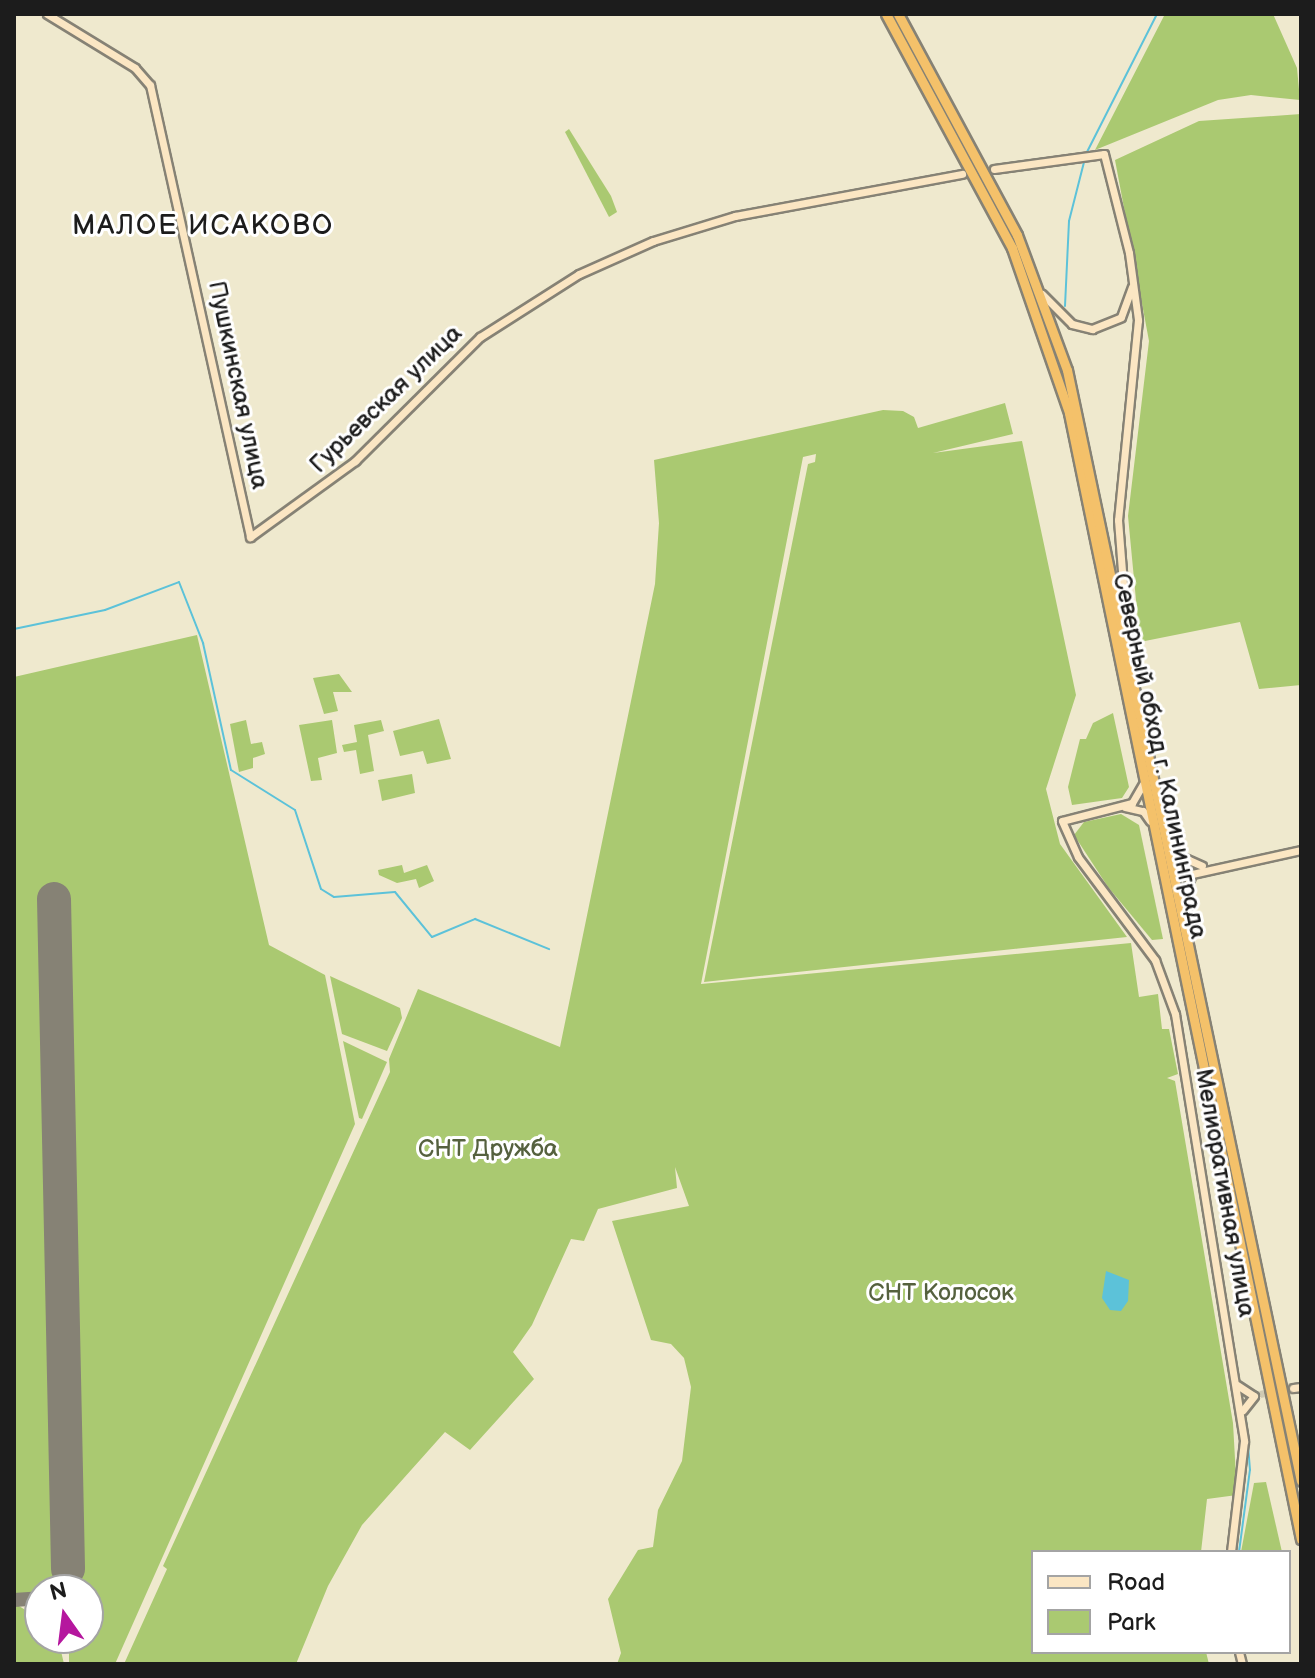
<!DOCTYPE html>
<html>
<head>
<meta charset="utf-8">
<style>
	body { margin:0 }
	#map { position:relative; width:1315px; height:1678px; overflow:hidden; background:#efe9ce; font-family:"Balsamiq Sans",sans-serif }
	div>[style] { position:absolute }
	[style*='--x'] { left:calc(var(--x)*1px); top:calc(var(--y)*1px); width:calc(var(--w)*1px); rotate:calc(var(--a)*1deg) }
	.green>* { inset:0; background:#aac971 }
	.water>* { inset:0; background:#5cc2d9 }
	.stream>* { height:2px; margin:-1px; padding:0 1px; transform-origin:1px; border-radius:1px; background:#5cc2d9 }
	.taxiway>* { height:14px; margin:-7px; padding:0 7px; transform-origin:7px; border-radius:7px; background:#868275 }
	.runway>* { height:34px; margin:-17px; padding:0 17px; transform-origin:17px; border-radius:17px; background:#868275 }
	.secondary-tunnel>* { height:7px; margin-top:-3.5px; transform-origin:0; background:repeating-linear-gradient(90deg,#cfcab3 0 7px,transparent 0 10.5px) }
	.roads { filter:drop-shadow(2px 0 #868275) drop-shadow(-2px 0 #868275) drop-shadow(0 2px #868275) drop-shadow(0 -2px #868275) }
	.secondary>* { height:7px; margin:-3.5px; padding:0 3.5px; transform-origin:3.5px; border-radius:3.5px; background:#fbe6c3 }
	.highway>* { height:9px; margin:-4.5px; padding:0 4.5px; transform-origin:4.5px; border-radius:4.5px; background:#f4c16a }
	span { translate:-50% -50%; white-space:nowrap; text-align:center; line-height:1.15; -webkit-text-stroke:6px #fff; paint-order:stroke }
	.street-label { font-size:24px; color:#1c1c1c }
	.park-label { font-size:24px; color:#55613e }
	.quarter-label { font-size:28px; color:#1c1c1c; letter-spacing:2px }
	.frame { position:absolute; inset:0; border:16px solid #1c1c1c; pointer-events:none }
	.legend { position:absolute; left:1031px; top:1550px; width:260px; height:104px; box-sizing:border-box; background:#fff; border:2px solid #a4a4a4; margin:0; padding:10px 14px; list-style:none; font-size:24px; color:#1c1c1c }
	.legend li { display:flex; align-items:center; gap:16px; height:40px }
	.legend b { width:40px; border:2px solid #a4a4a4 }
	.north { position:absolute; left:24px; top:1574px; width:80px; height:80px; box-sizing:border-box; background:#fff; border:2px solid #a4a4a4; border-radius:50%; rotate:346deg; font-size:22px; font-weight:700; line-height:32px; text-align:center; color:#1c1c1c }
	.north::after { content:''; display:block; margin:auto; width:28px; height:36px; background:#b5179e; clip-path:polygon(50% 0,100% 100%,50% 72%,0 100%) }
</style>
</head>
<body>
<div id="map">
	<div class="green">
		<i style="clip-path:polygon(1165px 14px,1273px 14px,1297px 68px,1300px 100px,1251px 95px,1218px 100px,1095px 150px)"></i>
		<i style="clip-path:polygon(1301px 114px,1301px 685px,1259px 689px,1240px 622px,1140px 642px,1128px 516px,1149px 341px,1115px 160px,1199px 121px)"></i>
		<i style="clip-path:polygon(569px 129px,611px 196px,617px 212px,609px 217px,565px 132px)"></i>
		<i style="clip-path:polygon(1005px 403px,1013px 434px,933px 453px,1022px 441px,1076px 695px,1046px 789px,1060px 844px,1127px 937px,704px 982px,808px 464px,815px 462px,816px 454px,803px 457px,701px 984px,1131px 943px,1139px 997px,1158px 994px,1162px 1029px,1169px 1029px,1178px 1074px,1167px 1078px,1175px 1081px,1233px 1423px,1237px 1495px,1207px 1499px,1201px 1552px,1033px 1552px,1033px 1652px,1206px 1652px,1209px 1664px,617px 1664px,621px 1653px,608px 1599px,638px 1550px,653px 1547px,658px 1510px,682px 1461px,691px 1387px,684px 1358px,671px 1344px,651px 1340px,612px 1221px,689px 1206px,675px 1167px,677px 1188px,598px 1209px,584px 1241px,571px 1239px,532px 1325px,513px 1352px,534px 1379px,470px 1450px,445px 1432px,362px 1525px,328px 1586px,296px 1664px,124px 1664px,167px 1569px,163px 1566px,390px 1072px,389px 1059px,418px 989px,560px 1047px,655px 584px,659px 523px,654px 460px,883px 410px,903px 411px,914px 417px,918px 428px)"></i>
		<i style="clip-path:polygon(197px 635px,269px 945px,325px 975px,355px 1124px,115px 1664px,69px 1664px,69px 1638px,88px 1638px,88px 1590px,68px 1590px,59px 897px,50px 898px,62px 1563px,59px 1581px,51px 1590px,40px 1590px,40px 1596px,30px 1599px,14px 1596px,14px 677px)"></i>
		<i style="clip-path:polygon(339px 674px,352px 692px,333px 692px,338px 711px,324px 714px,313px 678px)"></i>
		<i style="clip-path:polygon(1113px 713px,1129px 787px,1122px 798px,1072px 805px,1068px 787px,1080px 739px,1086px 739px,1093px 723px)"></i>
		<i style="clip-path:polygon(439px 719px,451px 759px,427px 764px,423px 751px,400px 756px,393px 731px)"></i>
		<i style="clip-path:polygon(246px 720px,251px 744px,262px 742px,265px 754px,253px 758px,253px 768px,239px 772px,230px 724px)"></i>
		<i style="clip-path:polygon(332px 720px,337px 753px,318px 758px,322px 780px,311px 781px,299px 725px)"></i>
		<i style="clip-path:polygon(381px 720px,384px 731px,368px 735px,374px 771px,360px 774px,356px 750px,344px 752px,342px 745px,357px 742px,354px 725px)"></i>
		<i style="clip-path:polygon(412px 774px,415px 793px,382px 801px,378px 780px)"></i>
		<i style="clip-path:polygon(1121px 814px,1139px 825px,1163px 939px,1152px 940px,1108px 887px,1074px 835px,1084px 822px)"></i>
		<i style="clip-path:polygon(402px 865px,404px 873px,427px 865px,434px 881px,419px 888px,416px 879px,397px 883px,379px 875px,378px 870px)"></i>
		<i style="clip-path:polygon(330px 976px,400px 1008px,402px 1018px,387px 1051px,342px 1034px)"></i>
		<i style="clip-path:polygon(343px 1041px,387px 1062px,362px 1119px,359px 1118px)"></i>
		<i style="clip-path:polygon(1266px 1482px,1282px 1552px,1241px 1552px,1254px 1483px)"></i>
		<i style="clip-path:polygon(14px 1603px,40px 1619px,40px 1638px,58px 1638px,64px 1664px,14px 1664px)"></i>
	</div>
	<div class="water">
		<i style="clip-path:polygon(1106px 1271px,1129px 1280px,1128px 1301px,1121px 1311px,1110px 1310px,1102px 1298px)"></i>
	</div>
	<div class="stream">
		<i style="--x:1087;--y:152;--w:155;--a:-63.1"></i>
		<i style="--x:1065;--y:306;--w:85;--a:-87.3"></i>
		<i style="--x:1069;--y:221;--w:65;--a:-75.7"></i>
		<i style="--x:14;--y:629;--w:93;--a:-11.8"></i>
		<i style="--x:105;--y:610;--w:79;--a:-20.7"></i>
		<i style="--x:179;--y:582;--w:66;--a:68.5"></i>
		<i style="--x:203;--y:643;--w:130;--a:77.6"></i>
		<i style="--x:231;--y:770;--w:75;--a:32"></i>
		<i style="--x:295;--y:810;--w:83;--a:71.8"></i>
		<i style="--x:321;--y:889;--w:15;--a:32"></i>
		<i style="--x:334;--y:897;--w:61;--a:-4.7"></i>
		<i style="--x:395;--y:892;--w:58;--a:50.6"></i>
		<i style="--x:432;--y:937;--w:47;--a:-22.7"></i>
		<i style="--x:475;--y:919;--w:80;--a:22.1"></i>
		<i style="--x:1239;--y:1552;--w:83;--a:-82.4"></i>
		<i style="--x:1250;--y:1470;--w:50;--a:-94.6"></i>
	</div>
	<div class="taxiway">
		<i style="--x:53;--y:1590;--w:26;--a:-54"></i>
		<i style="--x:14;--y:1600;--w:26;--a:-4"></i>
	</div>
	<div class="runway">
		<i style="--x:54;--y:899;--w:670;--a:88.8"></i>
	</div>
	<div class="secondary-tunnel">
		<i style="--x:1260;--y:1394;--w:34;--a:-10"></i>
	</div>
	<div class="roads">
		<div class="secondary">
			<i style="--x:47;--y:14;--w:103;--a:31.5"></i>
			<i style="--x:135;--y:68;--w:23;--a:49"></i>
			<i style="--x:150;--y:85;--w:463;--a:77.5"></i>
			<i style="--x:250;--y:537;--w:130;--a:-35.9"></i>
			<i style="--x:355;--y:461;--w:176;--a:-44.8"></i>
			<i style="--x:480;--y:337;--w:117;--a:-32.5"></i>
			<i style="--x:579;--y:274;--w:81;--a:-24"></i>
			<i style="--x:653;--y:241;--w:86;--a:-17"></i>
			<i style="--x:735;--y:216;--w:231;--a:-10.5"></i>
			<i style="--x:994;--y:169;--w:111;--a:-7.8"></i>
			<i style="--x:1104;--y:154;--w:102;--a:75.8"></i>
			<i style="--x:1129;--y:253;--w:68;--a:82.3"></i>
			<i style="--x:1138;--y:320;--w:201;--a:95.7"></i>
			<i style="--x:1118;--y:520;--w:115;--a:85.5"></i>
			<i style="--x:1042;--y:294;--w:42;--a:45"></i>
			<i style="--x:1072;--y:324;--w:21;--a:14"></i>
			<i style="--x:1092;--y:329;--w:31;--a:-22"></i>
			<i style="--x:1121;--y:317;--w:32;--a:-70"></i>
			<i style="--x:1143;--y:784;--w:22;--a:120"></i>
			<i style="--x:1132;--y:803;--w:72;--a:165.6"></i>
			<i style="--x:1062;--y:821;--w:39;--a:66"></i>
			<i style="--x:1078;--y:857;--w:129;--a:53.2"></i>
			<i style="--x:1155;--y:960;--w:58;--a:69.7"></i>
			<i style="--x:1175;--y:1014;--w:433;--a:80.8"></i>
			<i style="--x:1244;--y:1441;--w:112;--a:96.7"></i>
			<i style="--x:1125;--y:807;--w:18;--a:13"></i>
			<i style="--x:1143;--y:811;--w:12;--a:55"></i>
			<i style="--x:1163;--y:812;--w:47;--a:68.9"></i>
			<i style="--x:1180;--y:856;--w:24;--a:24"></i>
			<i style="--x:1189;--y:937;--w:48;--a:-93.6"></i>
			<i style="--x:1186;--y:889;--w:16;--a:-68"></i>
			<i style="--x:1192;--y:874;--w:112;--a:-12.4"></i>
			<i style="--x:1237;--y:1385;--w:20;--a:33"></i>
			<i style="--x:1254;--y:1396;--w:18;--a:128"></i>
			<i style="--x:1293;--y:1388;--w:8;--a:-7"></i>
			<i style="--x:1239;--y:1652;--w:12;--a:76"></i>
		</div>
		<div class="highway">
			<i style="--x:886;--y:14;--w:266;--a:61.7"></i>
			<i style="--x:1012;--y:248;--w:175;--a:70.9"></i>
			<i style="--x:1069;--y:413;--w:1150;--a:78.36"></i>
			<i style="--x:898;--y:14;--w:251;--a:61.7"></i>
			<i style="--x:1017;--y:235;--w:144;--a:69.7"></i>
			<i style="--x:1067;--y:370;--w:1135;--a:78.11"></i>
		</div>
	</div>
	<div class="street-label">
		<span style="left:238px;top:385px;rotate:78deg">Пушкинская улица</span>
		<span style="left:386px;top:399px;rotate:-44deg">Гурьевская улица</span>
		<span style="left:1160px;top:756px;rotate:78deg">Северный обход г. Калининграда</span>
		<span style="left:1225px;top:1193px;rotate:80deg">Мелиоративная улица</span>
	</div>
	<div class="park-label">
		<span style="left:488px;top:1149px">СНТ Дружба</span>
		<span style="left:941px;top:1293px">СНТ Колосок</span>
	</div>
	<div class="quarter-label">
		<span style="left:203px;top:226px">МАЛОЕ ИСАКОВО</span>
	</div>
	<div class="frame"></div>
	<ul class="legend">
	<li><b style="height:10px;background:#fbe6c3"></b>Road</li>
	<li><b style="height:22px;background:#aac971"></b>Park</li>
	</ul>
	<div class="north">N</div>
</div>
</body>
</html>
